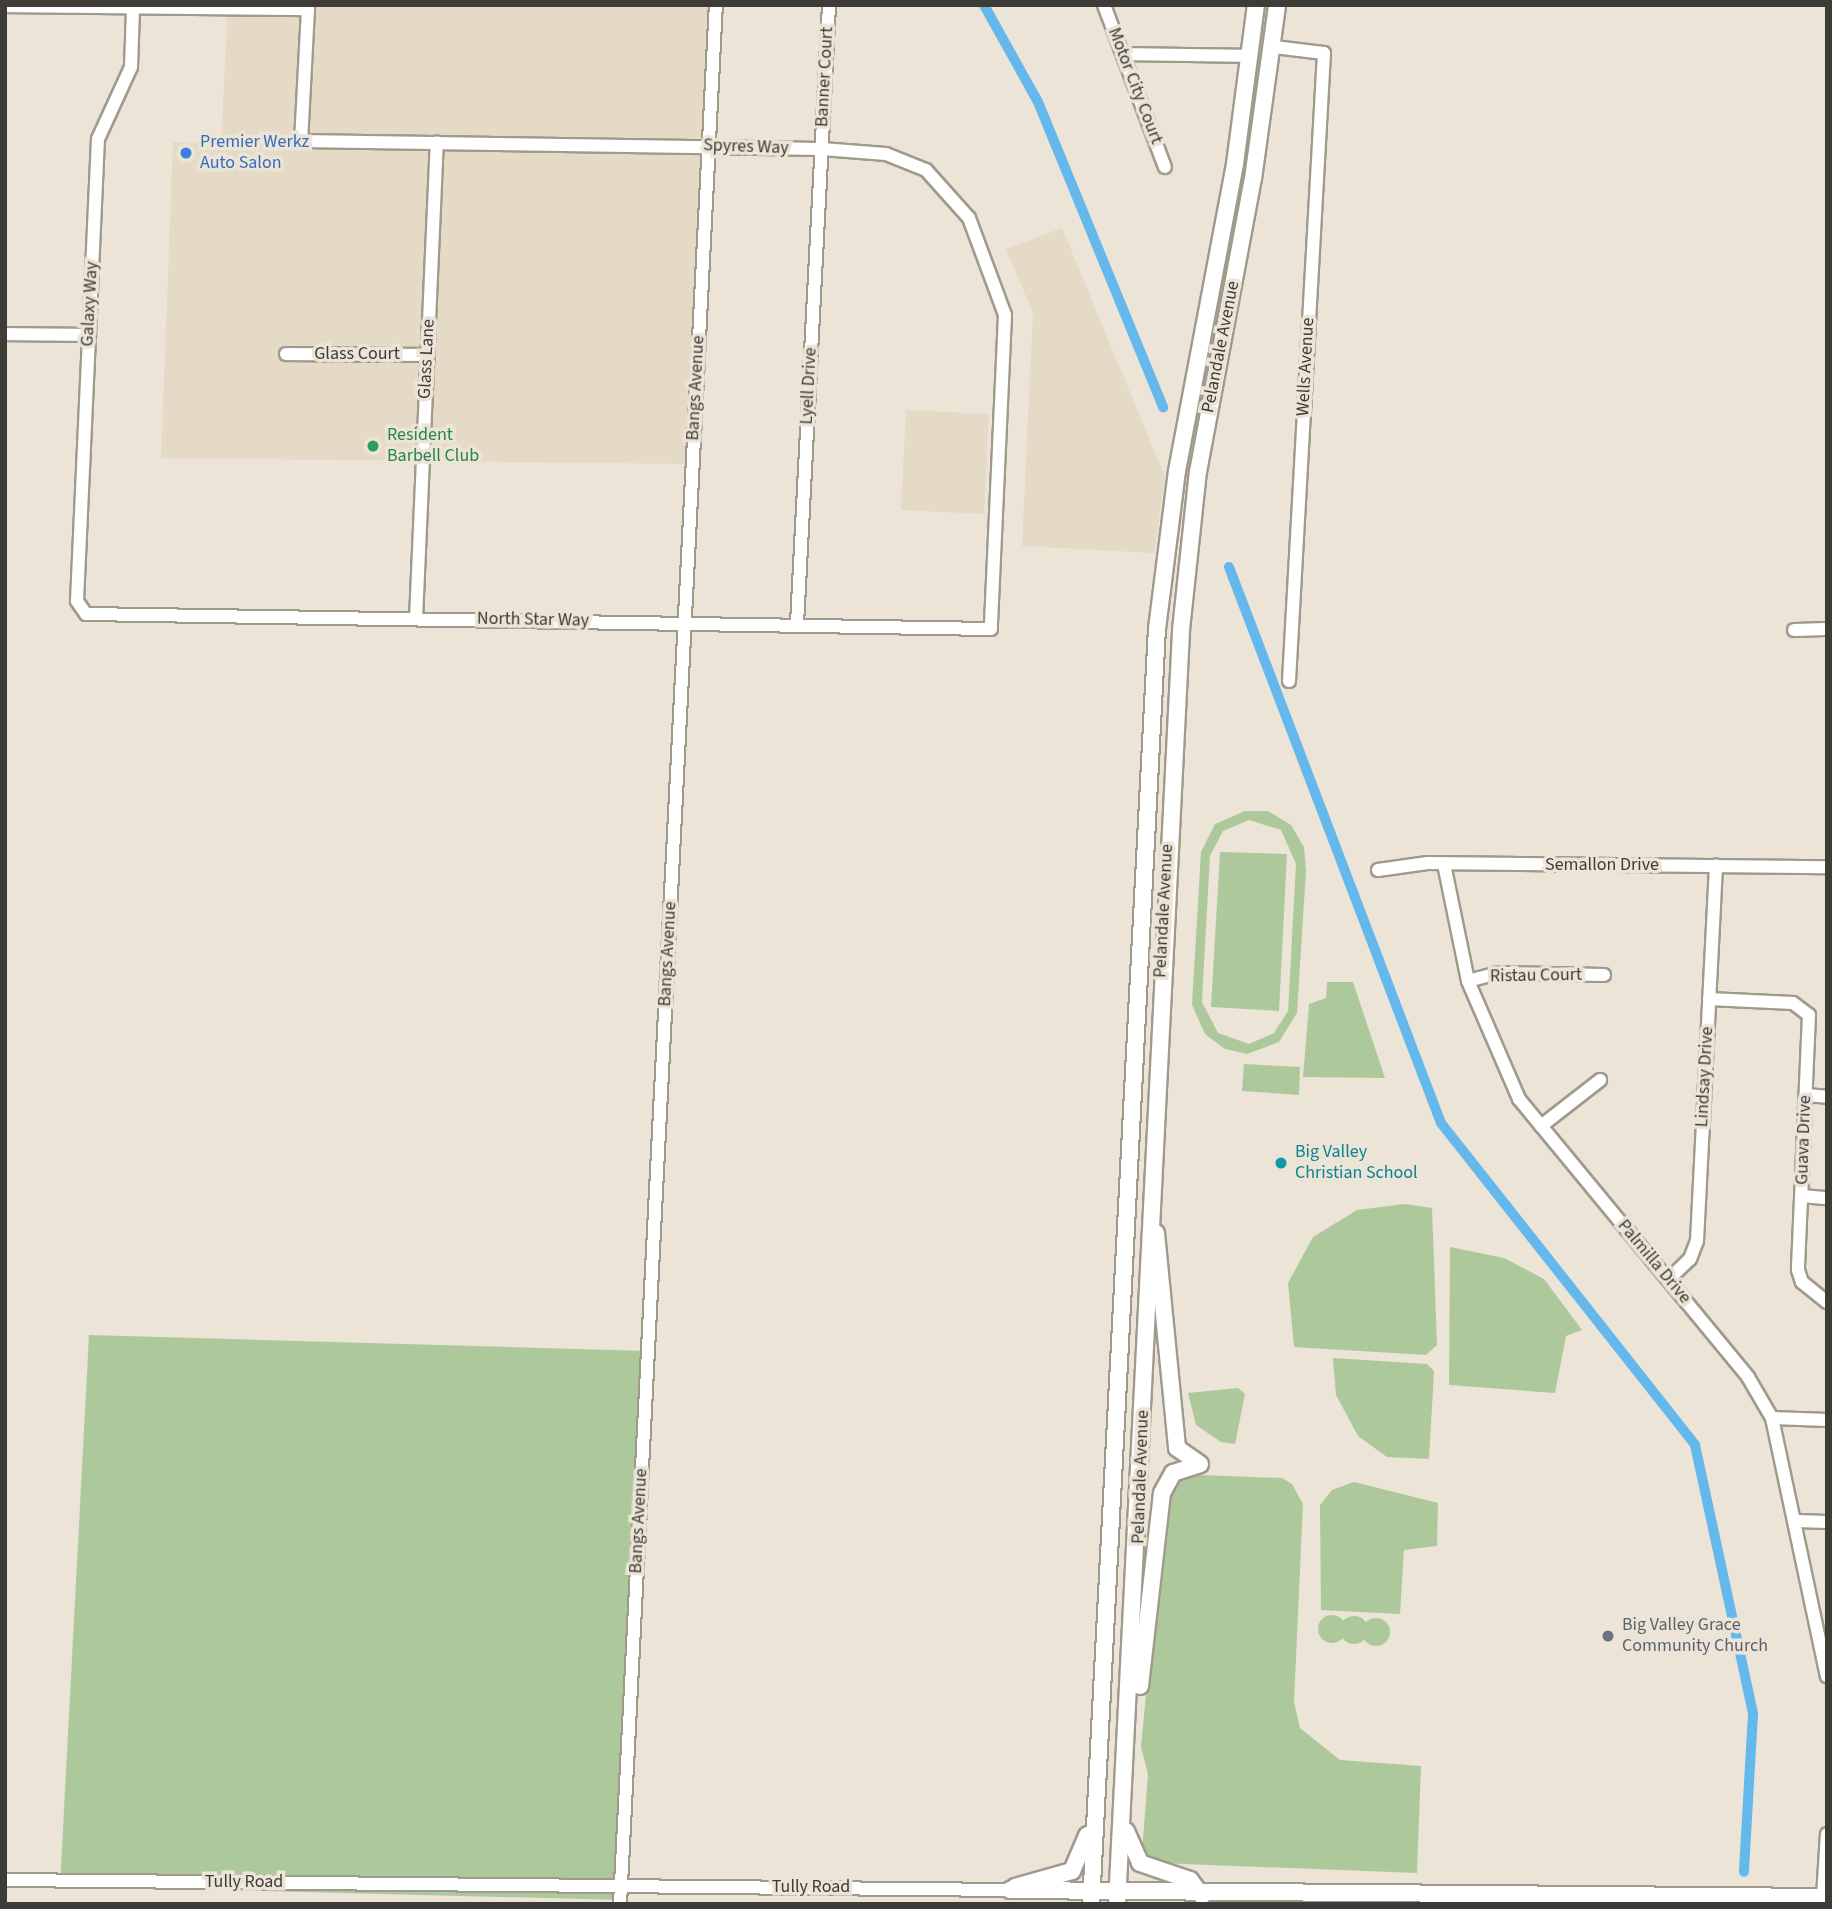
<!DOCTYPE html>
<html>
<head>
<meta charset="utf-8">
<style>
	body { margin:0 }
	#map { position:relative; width:1832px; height:1909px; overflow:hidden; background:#ebe4d7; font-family:"Source Sans 3",sans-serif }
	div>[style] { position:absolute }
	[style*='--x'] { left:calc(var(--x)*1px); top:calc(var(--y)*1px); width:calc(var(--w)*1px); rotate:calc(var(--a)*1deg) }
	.built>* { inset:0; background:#e4dac6 }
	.green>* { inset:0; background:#adc99c }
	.round { border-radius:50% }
	.canal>* { height:10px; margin:-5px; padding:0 5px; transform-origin:5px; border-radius:5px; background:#65b8eb }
	.roads { filter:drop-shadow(2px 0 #a09a8d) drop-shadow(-2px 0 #a09a8d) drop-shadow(0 2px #a09a8d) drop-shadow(0 -2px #a09a8d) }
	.minor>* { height:12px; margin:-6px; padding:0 6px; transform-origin:6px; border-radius:6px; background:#fff }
	.major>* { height:16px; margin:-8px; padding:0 8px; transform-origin:8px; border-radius:8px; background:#fff }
	.dots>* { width:19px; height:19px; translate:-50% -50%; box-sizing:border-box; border:4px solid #ebe4d7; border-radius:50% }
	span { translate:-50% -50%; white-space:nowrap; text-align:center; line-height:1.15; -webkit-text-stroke:7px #ebe4d7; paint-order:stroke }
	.street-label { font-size:18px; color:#3e3c36 }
	.shop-label { font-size:18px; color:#366cbe }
	.left { translate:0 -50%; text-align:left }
	.leisure-label { font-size:18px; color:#27864d }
	.culture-label { font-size:18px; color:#0d838f }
	.worship-label { font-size:18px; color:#5b616d }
	.frame { position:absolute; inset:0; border:7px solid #3e3c36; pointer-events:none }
</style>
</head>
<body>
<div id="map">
	<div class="built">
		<i style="clip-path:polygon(228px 5px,715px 5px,692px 464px,161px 458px,173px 142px,221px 143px)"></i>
		<i style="clip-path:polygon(1062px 228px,1165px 477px,1154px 553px,1022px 546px,1033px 313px,1006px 249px)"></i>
		<i style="clip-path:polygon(906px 410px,989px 414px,984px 514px,901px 510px)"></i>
	</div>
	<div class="green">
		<i style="clip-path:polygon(evenodd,1245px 811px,1268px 811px,1291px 825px,1304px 847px,1306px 871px,1297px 1013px,1279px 1042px,1247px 1054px,1225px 1049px,1205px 1034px,1192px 1005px,1201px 852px,1215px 824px,1245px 811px,1249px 820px,1281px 830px,1296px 864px,1288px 1011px,1274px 1033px,1249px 1044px,1218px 1033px,1202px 1002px,1210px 856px,1223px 831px,1249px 820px)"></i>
		<i style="clip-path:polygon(1220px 852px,1287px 854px,1279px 1011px,1211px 1007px)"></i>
		<i style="clip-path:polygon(1327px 982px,1353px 982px,1385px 1078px,1303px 1077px,1309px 1004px,1326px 998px)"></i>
		<i style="clip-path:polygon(1244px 1064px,1300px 1067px,1299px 1095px,1242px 1091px)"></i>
		<i style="clip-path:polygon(1405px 1204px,1432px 1208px,1437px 1345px,1426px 1355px,1294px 1347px,1288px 1283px,1313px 1237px,1357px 1210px)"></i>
		<i style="clip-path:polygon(1450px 1247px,1504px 1258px,1544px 1279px,1582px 1330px,1566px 1336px,1555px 1393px,1449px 1385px)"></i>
		<i style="clip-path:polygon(89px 1335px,647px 1351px,624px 1900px,60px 1886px)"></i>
		<i style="clip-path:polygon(1333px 1358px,1427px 1364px,1434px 1371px,1429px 1459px,1387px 1457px,1358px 1436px,1336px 1395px)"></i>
		<i style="clip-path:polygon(1238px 1388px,1245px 1394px,1235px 1444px,1221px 1442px,1196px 1425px,1188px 1393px)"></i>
		<i style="clip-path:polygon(1198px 1475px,1282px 1478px,1292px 1484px,1303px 1504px,1294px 1702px,1300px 1728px,1340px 1760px,1421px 1766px,1417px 1873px,1159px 1863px,1142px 1853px,1148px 1774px,1141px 1747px,1165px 1498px,1175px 1480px)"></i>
		<i style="clip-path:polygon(1354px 1482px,1438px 1503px,1437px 1546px,1404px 1550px,1400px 1614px,1321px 1610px,1320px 1505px,1332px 1490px)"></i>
		<i class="round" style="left:1318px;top:1615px;width:28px;height:28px"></i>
		<i class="round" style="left:1340px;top:1616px;width:28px;height:28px"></i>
		<i class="round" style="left:1362px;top:1618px;width:28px;height:28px"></i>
	</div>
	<div class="canal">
		<i style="--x:984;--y:5;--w:111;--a:60.9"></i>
		<i style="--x:1038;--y:102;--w:330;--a:67.7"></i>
		<i style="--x:1229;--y:567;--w:595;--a:69.13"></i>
		<i style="--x:1441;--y:1123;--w:410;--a:51.7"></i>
		<i style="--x:1695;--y:1445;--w:275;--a:77.8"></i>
		<i style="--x:1753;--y:1714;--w:158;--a:93.3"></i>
	</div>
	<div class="roads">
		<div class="minor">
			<i style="--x:1104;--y:5;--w:173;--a:69.4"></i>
			<i style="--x:5;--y:6;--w:303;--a:0.6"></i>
			<i style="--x:308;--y:9;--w:132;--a:93"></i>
			<i style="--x:301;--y:141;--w:521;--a:0.88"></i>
			<i style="--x:822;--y:149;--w:64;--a:4.5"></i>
			<i style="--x:886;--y:154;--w:43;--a:21.8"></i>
			<i style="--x:926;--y:170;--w:64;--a:48.1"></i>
			<i style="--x:969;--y:218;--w:103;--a:69.6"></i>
			<i style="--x:1005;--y:315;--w:314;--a:92.6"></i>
			<i style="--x:991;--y:629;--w:905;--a:-179.05"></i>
			<i style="--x:86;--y:614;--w:16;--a:-125"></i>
			<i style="--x:77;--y:601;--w:462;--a:-87.4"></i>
			<i style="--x:98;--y:139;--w:79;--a:-65.4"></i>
			<i style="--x:131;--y:67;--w:58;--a:-88"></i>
			<i style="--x:1274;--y:47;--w:50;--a:6.8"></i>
			<i style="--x:1324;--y:53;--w:629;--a:93.19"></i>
			<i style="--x:1125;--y:54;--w:126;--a:0.9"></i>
			<i style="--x:5;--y:334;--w:84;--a:0.7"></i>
			<i style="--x:286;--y:354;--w:141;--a:0.4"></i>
			<i style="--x:416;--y:619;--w:477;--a:-87.5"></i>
			<i style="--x:797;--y:624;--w:620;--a:-87.04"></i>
			<i style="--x:1794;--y:630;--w:33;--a:-2"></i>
			<i style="--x:1444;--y:864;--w:119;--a:78.4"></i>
			<i style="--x:1468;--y:981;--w:129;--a:66.6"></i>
			<i style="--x:1519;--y:1099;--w:360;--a:50.5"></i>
			<i style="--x:1748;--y:1377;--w:48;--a:59.7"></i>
			<i style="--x:1772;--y:1418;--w:264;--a:78"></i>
			<i style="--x:1378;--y:870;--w:50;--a:-8"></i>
			<i style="--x:1428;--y:863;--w:399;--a:0.6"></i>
			<i style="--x:1468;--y:981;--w:31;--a:-15"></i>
			<i style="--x:1498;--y:973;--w:106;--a:1.1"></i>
			<i style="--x:1709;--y:999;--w:84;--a:2.7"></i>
			<i style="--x:1793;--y:1003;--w:20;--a:37"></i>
			<i style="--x:1809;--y:1015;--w:255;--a:92.5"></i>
			<i style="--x:1798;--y:1270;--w:13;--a:72"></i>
			<i style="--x:1802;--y:1282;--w:32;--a:39"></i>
			<i style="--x:1806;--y:1095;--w:21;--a:5"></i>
			<i style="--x:1541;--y:1126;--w:75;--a:-37.9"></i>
			<i style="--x:1802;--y:1196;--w:25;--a:5"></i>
			<i style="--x:1669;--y:1279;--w:29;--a:-44"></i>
			<i style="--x:1690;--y:1259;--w:19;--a:-69"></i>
			<i style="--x:1697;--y:1241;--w:376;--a:-87.1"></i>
			<i style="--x:1772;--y:1418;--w:55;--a:2.1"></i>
			<i style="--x:1796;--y:1521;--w:31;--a:2"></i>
			<i style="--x:5;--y:1880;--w:1005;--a:0.57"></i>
			<i style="--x:1823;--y:1897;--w:63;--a:-86.4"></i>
			<i style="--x:620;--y:1904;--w:1901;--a:-87.11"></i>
		</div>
		<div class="major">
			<i style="--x:1156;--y:1233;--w:216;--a:84.4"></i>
			<i style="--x:1177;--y:1448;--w:28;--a:35"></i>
			<i style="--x:1140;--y:1686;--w:194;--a:-83.5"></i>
			<i style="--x:1162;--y:1493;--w:23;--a:-61"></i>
			<i style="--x:1173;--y:1473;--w:28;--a:-18"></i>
			<i style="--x:1126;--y:1831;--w:35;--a:66"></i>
			<i style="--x:1140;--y:1863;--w:53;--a:18.8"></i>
			<i style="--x:1190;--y:1880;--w:20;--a:53"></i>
			<i style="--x:1015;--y:1887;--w:59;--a:-15.7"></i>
			<i style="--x:1072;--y:1871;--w:39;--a:-67"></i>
			<i style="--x:1010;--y:1890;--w:817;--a:0.49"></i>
			<i style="--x:1091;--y:1904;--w:1277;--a:-87.04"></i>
			<i style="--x:1157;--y:629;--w:159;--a:-82.8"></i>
			<i style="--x:1177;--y:471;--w:312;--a:-79.3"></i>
			<i style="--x:1235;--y:164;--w:160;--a:-82.5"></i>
			<i style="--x:1117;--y:1904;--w:1276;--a:-87.12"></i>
			<i style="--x:1181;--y:630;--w:159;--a:-83.9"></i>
			<i style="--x:1198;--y:472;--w:298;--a:-79.4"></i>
			<i style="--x:1253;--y:179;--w:176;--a:-82.1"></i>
		</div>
	</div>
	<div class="dots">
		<i style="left:186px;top:153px;background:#3f7fe0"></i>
		<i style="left:373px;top:446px;background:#2e9e5b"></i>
		<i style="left:1281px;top:1163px;background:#0f9aa8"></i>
		<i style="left:1608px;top:1636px;background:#6b7280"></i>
	</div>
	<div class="street-label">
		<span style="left:825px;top:77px;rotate:-87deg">Banner Court</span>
		<span style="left:1135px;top:86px;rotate:69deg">Motor City Court</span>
		<span style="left:746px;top:147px;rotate:2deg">Spyres Way</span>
		<span style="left:90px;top:304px;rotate:-87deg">Galaxy Way</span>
		<span style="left:1221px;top:347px;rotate:-79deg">Pelandale Avenue</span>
		<span style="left:357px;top:354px">Glass Court</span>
		<span style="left:427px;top:359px;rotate:-87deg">Glass Lane</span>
		<span style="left:1306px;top:367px;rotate:-87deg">Wells Avenue</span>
		<span style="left:809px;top:386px;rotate:-87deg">Lyell Drive</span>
		<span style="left:696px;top:388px;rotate:-87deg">Bangs Avenue</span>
		<span style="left:533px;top:620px;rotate:1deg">North Star Way</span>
		<span style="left:1602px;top:865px">Semallon Drive</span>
		<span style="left:1164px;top:911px;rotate:-87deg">Pelandale Avenue</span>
		<span style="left:668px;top:954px;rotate:-87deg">Bangs Avenue</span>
		<span style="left:1536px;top:976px;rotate:-1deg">Ristau Court</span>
		<span style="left:1705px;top:1077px;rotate:-87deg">Lindsay Drive</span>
		<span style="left:1804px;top:1140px;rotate:-88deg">Guava Drive</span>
		<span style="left:1654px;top:1262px;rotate:50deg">Palmilla Drive</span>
		<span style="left:1141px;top:1477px;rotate:-88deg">Pelandale Avenue</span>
		<span style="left:639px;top:1521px;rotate:-87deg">Bangs Avenue</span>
		<span style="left:244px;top:1882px">Tully Road</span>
		<span style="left:811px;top:1887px">Tully Road</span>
	</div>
	<div class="shop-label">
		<span class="left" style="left:200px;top:153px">Premier Werkz<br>Auto Salon</span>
	</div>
	<div class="leisure-label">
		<span class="left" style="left:387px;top:446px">Resident<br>Barbell Club</span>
	</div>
	<div class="culture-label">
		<span class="left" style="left:1295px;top:1163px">Big Valley<br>Christian School</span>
	</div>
	<div class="worship-label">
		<span class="left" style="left:1622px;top:1636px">Big Valley Grace<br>Community Church</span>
	</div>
	<div class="frame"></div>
</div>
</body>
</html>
